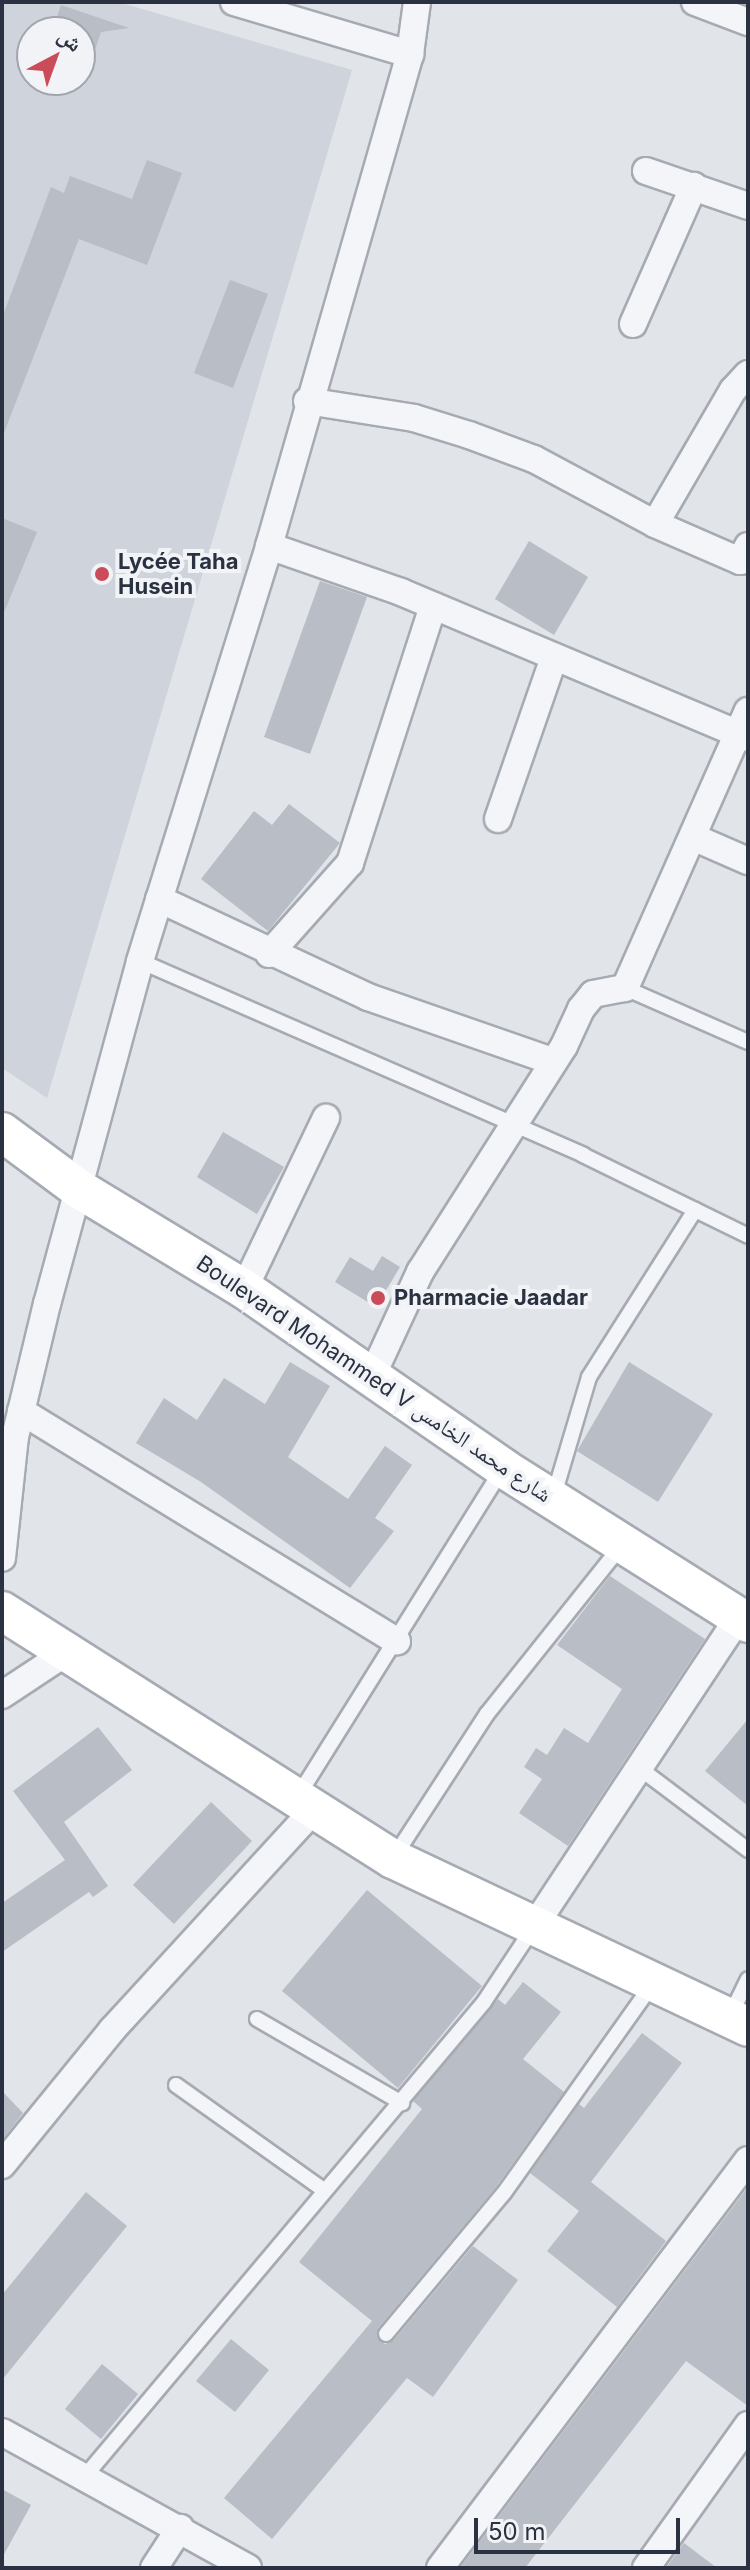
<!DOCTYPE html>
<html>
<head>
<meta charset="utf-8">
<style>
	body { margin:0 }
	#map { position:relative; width:750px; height:2570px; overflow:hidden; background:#e1e4e9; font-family:Inter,"Noto Naskh Arabic",sans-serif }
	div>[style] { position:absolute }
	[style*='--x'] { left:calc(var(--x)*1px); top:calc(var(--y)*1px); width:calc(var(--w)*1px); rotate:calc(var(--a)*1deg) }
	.built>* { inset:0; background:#cfd3db }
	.building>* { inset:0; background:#b8bdc6 }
	.roads { filter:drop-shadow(2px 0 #a6abb3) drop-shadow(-2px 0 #a6abb3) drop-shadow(0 2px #a6abb3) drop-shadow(0 -2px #a6abb3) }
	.lane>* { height:14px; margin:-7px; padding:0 7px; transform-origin:7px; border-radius:7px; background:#f4f5f8 }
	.street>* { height:26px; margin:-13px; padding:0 13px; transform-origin:13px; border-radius:13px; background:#f4f5f8 }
	.secondary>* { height:38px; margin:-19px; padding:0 19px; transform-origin:19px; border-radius:19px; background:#fff }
	.dots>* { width:22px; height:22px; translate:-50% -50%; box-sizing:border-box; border:4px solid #f1f3f7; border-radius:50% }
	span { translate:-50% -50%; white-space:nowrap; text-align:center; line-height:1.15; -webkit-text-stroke:8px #f1f3f7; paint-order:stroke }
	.poi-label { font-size:22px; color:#2a3140; font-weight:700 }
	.left { translate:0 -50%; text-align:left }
	.street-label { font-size:22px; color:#2a3140 }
	.frame { position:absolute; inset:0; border:4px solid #2a3140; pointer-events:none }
	.north { position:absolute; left:16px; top:16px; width:80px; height:80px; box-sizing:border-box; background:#f1f3f7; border:2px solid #a1a5ae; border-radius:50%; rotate:41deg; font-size:22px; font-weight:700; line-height:32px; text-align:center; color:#2a3140 }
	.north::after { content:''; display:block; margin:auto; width:28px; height:36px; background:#ca4b59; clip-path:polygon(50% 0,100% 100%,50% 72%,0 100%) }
	.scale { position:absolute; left:474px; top:2518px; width:206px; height:36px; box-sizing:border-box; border:4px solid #2a3140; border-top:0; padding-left:10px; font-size:24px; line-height:28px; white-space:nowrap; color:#2a3140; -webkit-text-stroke:6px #f1f3f7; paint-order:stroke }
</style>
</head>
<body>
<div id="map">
	<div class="built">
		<i style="clip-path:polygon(evenodd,2px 2px,118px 2px,352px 70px,47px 1098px,2px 1068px,2px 2px,32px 32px,80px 32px,80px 80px,32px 80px,32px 32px)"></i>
	</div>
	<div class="building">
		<i style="clip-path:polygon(61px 5px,129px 28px,101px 32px,84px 83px,80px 32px,52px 32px)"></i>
		<i style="clip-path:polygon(147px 160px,182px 173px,147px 265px,79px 239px,2px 438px,2px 318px,51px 187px,64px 193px,70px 176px,132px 199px)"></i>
		<i style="clip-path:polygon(230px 280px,268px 294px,233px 388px,194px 373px)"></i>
		<i style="clip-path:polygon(2px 518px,37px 532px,3px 615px,2px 615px)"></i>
		<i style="clip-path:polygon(529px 541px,588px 577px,554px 635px,495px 599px)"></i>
		<i style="clip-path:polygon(320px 581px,367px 597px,310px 754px,264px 737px)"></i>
		<i style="clip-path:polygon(289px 804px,340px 843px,268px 931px,201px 879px,254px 811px,272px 825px)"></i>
		<i style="clip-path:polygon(223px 1132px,284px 1167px,257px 1214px,197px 1177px)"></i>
		<i style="clip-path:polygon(382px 1256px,400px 1267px,376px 1307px,335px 1282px,350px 1257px,373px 1271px)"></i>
		<i style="clip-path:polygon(290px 1362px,330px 1386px,288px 1457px,348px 1499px,385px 1446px,412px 1465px,375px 1518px,394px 1531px,350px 1588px,201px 1482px,136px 1443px,164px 1398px,197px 1420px,224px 1378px,265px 1404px)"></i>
		<i style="clip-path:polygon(629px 1362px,713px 1414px,658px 1502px,577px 1451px)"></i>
		<i style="clip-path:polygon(610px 1576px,705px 1639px,568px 1846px,519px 1813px,542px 1779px,524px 1767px,536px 1748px,547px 1755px,564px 1728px,588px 1743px,622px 1689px,557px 1645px)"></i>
		<i style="clip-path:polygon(748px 1719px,748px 1806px,705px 1771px)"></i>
		<i style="clip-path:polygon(98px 1727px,132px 1770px,64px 1822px,108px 1886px,93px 1897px,89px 1892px,2px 1952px,2px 1903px,65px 1860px,13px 1791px)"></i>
		<i style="clip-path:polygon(211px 1802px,252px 1841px,174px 1924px,133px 1885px)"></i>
		<i style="clip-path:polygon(367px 1890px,482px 1986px,398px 2088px,282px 1991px)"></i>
		<i style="clip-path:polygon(523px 1982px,561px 2012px,523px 2059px,564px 2092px,496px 2187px,378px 2328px,377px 2338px,385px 2344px,394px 2340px,473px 2246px,518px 2280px,433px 2397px,407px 2378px,272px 2539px,224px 2498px,372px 2321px,299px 2262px,422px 2109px,413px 2101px,498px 1999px,505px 2005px)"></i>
		<i style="clip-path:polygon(642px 2033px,682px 2063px,591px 2182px,666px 2241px,617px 2307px,547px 2251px,579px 2211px,530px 2173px,579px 2104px,584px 2108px)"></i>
		<i style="clip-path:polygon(2px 2091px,23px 2113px,2px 2140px)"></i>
		<i style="clip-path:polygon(748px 2187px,748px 2406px,686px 2361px,525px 2568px,460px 2568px)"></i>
		<i style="clip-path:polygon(86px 2192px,127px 2226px,2px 2380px,2px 2295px)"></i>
		<i style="clip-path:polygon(231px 2339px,269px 2370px,235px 2412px,196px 2381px)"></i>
		<i style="clip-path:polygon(102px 2364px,138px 2394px,101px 2439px,65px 2409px)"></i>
		<i style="clip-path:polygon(2px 2489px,31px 2505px,2px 2558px)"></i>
		<i style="clip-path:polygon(684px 2543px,717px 2568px,666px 2568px)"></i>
	</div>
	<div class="roads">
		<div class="lane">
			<i style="--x:140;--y:961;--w:484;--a:23.6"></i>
			<i style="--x:583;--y:1155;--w:184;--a:26.1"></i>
			<i style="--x:625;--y:988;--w:134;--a:23.7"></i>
			<i style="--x:553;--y:1498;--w:126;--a:-73.4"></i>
			<i style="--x:589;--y:1377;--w:198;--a:-57.6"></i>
			<i style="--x:638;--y:1767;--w:138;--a:37"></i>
			<i style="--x:298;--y:1796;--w:387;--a:-58"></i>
			<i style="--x:394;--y:1857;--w:171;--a:-57"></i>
			<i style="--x:487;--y:1714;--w:216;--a:-51.4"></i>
			<i style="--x:729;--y:2018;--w:43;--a:-64"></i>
			<i style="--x:257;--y:2019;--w:168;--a:30.1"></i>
			<i style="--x:176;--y:2085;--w:181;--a:35.4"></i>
			<i style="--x:386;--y:2334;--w:184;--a:-50.1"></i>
			<i style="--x:504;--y:2193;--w:255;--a:-54.6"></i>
			<i style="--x:86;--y:2475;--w:618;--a:-49.92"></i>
			<i style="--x:484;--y:2002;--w:89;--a:-56.5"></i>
		</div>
		<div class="street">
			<i style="--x:234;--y:2;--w:184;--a:16.5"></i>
			<i style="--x:695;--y:2;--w:57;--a:20.7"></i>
			<i style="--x:646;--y:171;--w:108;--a:18.9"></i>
			<i style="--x:633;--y:324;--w:151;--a:-66.2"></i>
			<i style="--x:307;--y:401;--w:108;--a:9"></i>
			<i style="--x:414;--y:418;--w:58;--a:17.2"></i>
			<i style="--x:469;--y:435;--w:69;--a:20.3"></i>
			<i style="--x:534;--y:459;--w:137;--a:28.2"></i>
			<i style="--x:655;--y:524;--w:93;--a:23.5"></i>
			<i style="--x:740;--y:561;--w:17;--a:-62"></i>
			<i style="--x:655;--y:524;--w:155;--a:-59.8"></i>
			<i style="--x:733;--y:390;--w:22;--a:-47"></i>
			<i style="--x:269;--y:546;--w:140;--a:19.2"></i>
			<i style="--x:401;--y:592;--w:376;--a:22.8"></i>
			<i style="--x:498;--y:819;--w:171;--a:-70.9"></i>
			<i style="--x:693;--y:837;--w:60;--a:23.6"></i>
			<i style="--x:159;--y:899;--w:231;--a:25.1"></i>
			<i style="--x:368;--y:997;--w:195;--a:19.2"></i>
			<i style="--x:269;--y:954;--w:122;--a:-48.3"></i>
			<i style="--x:350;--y:863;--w:270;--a:-72.1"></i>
			<i style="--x:244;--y:1289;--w:190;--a:-64.4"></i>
			<i style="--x:372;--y:1376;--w:115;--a:-65.2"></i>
			<i style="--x:420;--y:1272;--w:268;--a:-57.5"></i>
			<i style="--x:564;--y:1046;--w:41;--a:-65.3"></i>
			<i style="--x:581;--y:1009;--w:19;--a:-51"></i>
			<i style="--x:593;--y:994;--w:33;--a:-11"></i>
			<i style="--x:625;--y:988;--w:303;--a:-66.1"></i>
			<i style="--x:21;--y:1411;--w:441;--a:31.5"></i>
			<i style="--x:2;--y:1558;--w:122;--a:-83.9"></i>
			<i style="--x:15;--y:1437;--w:137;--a:-76.5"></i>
			<i style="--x:47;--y:1304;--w:355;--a:-74.8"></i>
			<i style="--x:140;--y:961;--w:435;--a:-72.7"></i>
			<i style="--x:269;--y:546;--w:512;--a:-74.01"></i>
			<i style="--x:410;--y:54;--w:52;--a:-82.3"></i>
			<i style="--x:2;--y:1695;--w:74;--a:-33.5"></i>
			<i style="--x:535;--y:1925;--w:369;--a:-56.5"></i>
			<i style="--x:2;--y:2165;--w:174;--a:-50.8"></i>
			<i style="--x:112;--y:2030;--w:297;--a:-47.5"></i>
			<i style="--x:2;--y:2432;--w:281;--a:28.9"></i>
			<i style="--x:154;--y:2568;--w:48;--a:-57"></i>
			<i style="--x:440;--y:2568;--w:511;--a:-52.95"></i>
			<i style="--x:646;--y:2568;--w:176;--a:-54.5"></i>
		</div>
		<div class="secondary">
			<i style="--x:2;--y:1132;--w:96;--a:36.5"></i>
			<i style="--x:79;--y:1189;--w:193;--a:31.2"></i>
			<i style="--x:244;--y:1289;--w:315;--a:34.6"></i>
			<i style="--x:503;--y:1468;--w:290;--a:32.3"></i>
			<i style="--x:2;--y:1611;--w:463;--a:32.4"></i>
			<i style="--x:393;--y:1859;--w:393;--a:25.3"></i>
		</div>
	</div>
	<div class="dots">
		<i style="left:102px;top:574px;background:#ca4b59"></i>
		<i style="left:378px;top:1298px;background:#ca4b59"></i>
	</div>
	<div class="poi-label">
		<span class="left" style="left:118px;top:574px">Lycée Taha<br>Husein</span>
		<span class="left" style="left:394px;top:1298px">Pharmacie Jaadar</span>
	</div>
	<div class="street-label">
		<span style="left:374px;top:1379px;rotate:34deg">Boulevard Mohammed V شارع محمد الخامس</span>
	</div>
	<div class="frame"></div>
	<div class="north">ش</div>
	<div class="scale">50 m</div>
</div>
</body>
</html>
